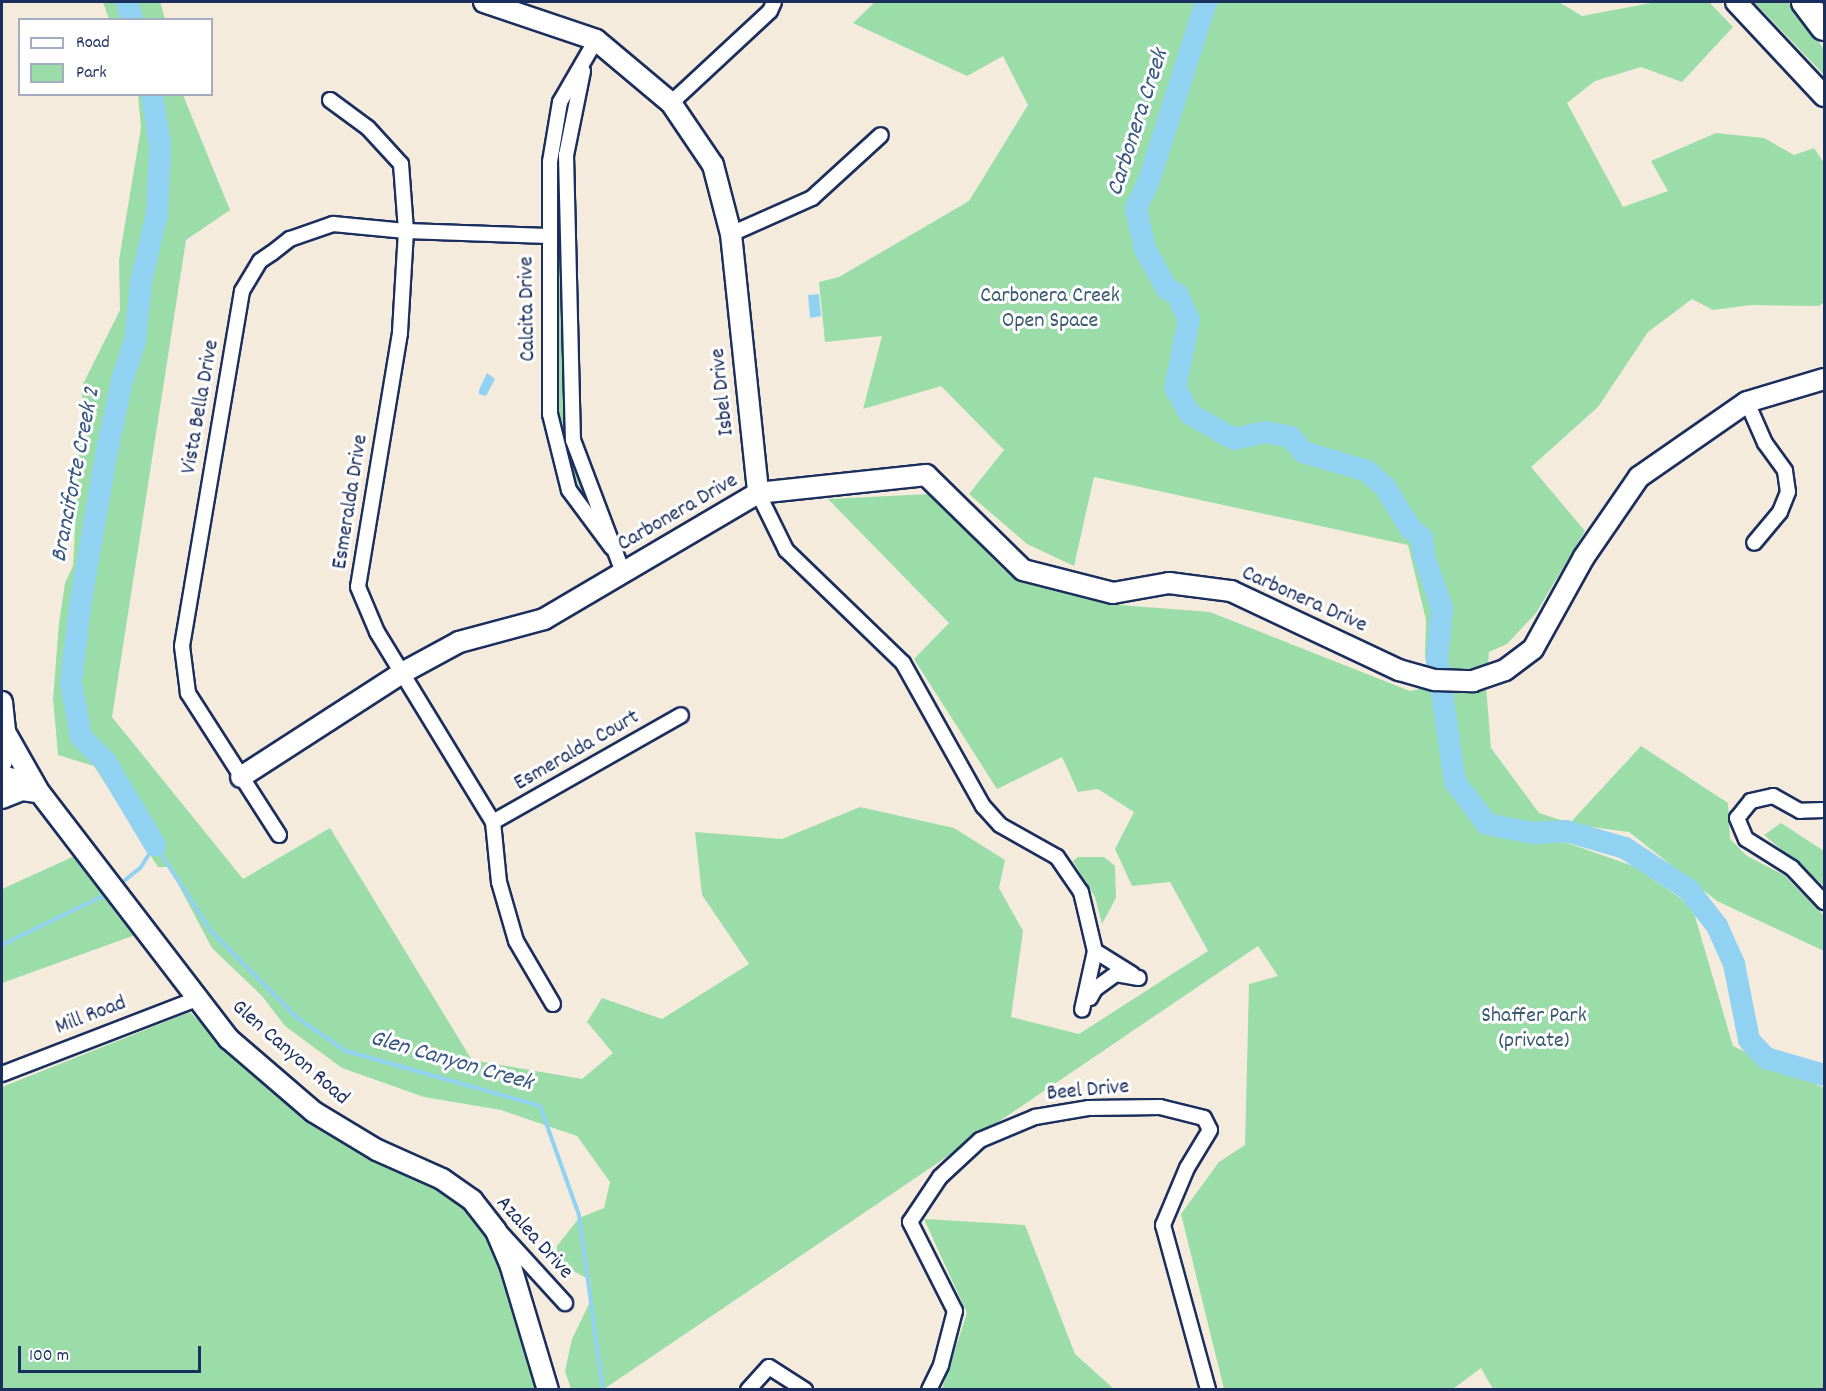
<!DOCTYPE html>
<html>
<head>
<meta charset="utf-8">
<style>
	body { margin:0 }
	#map { position:relative; width:1826px; height:1391px; overflow:hidden; background:#f5ebdd; font-family:Dekko,sans-serif }
	div>[style] { position:absolute }
	[style*='--x'] { left:calc(var(--x)*1px); top:calc(var(--y)*1px); width:calc(var(--w)*1px); rotate:calc(var(--a)*1deg) }
	.green>* { inset:0; background:#9bdda8 }
	.water>* { inset:0; background:#91d2f2 }
	.stream>* { height:4px; margin:-2px; padding:0 2px; transform-origin:2px; border-radius:2px; background:#91d2f2 }
	.river>* { height:22px; margin:-11px; padding:0 11px; transform-origin:11px; border-radius:11px; background:#91d2f2 }
	.roads { filter:drop-shadow(2px 0 #1b2f5e) drop-shadow(-2px 0 #1b2f5e) drop-shadow(0 2px #1b2f5e) drop-shadow(0 -2px #1b2f5e) }
	.street>* { height:14px; margin:-7px; padding:0 7px; transform-origin:7px; border-radius:7px; background:#fff }
	.secondary>* { height:20px; margin:-10px; padding:0 10px; transform-origin:10px; border-radius:10px; background:#fff }
	.highway>* { height:26px; margin:-13px; padding:0 13px; transform-origin:13px; border-radius:13px; background:#fff }
	span { translate:-50% -50%; white-space:nowrap; text-align:center; line-height:1.15; -webkit-text-stroke:6px #fff; paint-order:stroke }
	.park-label { font-size:22px; color:#3b5a70 }
	.street-label { font-size:22px; color:#1b2f5e }
	.water-label { font-size:24px; color:#385883; font-style:italic }
	.frame { position:absolute; inset:0; border:3px solid #1b2f5e; pointer-events:none }
	.legend { position:absolute; left:18px; top:18px; width:195px; height:78px; box-sizing:border-box; background:#fff; border:2px solid #a4acbf; margin:0; padding:8px 10px; list-style:none; font-size:18px; color:#1b2f5e }
	.legend li { display:flex; align-items:center; gap:12px; height:30px }
	.legend b { width:30px; border:2px solid #a4acbf }
	.scale { position:absolute; left:18px; top:1346px; width:183px; height:27px; box-sizing:border-box; border:3px solid #1b2f5e; border-top:0; padding-left:8px; font-size:18px; line-height:21px; white-space:nowrap; color:#1b2f5e; -webkit-text-stroke:4px #fff; paint-order:stroke }
</style>
</head>
<body>
<div id="map">
	<div class="green">
		<i style="clip-path:polygon(103px 2px,160px 2px,165px 19px,109px 19px)"></i>
		<i style="clip-path:polygon(875px 2px,1559px 2px,1582px 16px,1656px 2px,1709px 2px,1733px 27px,1682px 82px,1641px 67px,1595px 81px,1567px 103px,1623px 207px,1668px 191px,1651px 161px,1716px 133px,1764px 138px,1794px 155px,1814px 148px,1824px 163px,1824px 302px,1819px 306px,1752px 305px,1713px 310px,1692px 299px,1648px 332px,1598px 407px,1531px 467px,1585px 531px,1536px 613px,1507px 644px,1489px 652px,1486px 686px,1491px 748px,1539px 813px,1570px 823px,1641px 746px,1728px 803px,1730px 839px,1747px 856px,1784px 875px,1824px 916px,1824px 951px,1717px 901px,1629px 832px,1570px 824px,1556px 839px,1633px 866px,1692px 906px,1733px 1046px,1824px 1088px,1824px 1389px,1493px 1389px,1481px 1368px,1453px 1389px,1224px 1389px,1181px 1214px,1219px 1162px,1245px 1145px,1249px 984px,1278px 976px,1258px 946px,604px 1389px,571px 1389px,565px 1371px,572px 1339px,591px 1300px,590px 1280px,557px 1262px,557px 1246px,579px 1218px,604px 1208px,610px 1182px,577px 1136px,501px 1110px,424px 1097px,342px 1068px,285px 1026px,262px 996px,212px 948px,169px 867px,158px 867px,94px 766px,58px 755px,53px 699px,59px 623px,65px 583px,73px 566px,83px 384px,120px 310px,119px 260px,141px 128px,138px 95px,183px 95px,230px 210px,186px 240px,112px 717px,243px 879px,330px 828px,472px 1060px,582px 1079px,613px 1053px,587px 1022px,602px 998px,662px 1019px,749px 964px,702px 895px,695px 832px,782px 839px,860px 807px,954px 828px,1005px 860px,999px 888px,1023px 931px,1011px 1017px,1079px 1034px,1208px 951px,1170px 882px,1132px 886px,1115px 849px,1134px 812px,1098px 789px,1078px 792px,1062px 757px,997px 789px,914px 659px,949px 623px,828px 499px,930px 494px,1005px 571px,1120px 605px,1210px 612px,1410px 691px,1431px 687px,1425px 657px,1426px 620px,1408px 545px,1094px 477px,1074px 566px,1027px 544px,969px 494px,1004px 450px,941px 386px,863px 409px,882px 336px,825px 342px,819px 282px,839px 277px,969px 201px,1028px 105px,1003px 56px,967px 76px,853px 23px)"></i>
		<i style="clip-path:polygon(1754px 2px,1788px 2px,1824px 49px,1824px 75px)"></i>
		<i style="clip-path:polygon(568px 104px,561px 277px,566px 314px,566px 415px,586px 499px,569px 467px,555px 414px,557px 165px)"></i>
		<i style="clip-path:polygon(1781px 823px,1824px 851px,1824px 886px,1764px 835px)"></i>
		<i style="clip-path:polygon(79px 854px,138px 934px,2px 983px,2px 889px)"></i>
		<i style="clip-path:polygon(1078px 857px,1104px 857px,1115px 866px,1116px 898px,1102px 924px,1095px 897px,1073px 861px)"></i>
		<i style="clip-path:polygon(190px 1012px,221px 1043px,467px 1208px,499px 1259px,536px 1389px,2px 1390px,2px 1087px)"></i>
		<i style="clip-path:polygon(924px 1219px,1025px 1225px,1075px 1354px,1114px 1389px,942px 1389px,967px 1313px)"></i>
	</div>
	<div class="water">
		<i style="clip-path:polygon(819px 294px,821px 316px,810px 318px,808px 295px)"></i>
		<i style="clip-path:polygon(487px 373px,495px 379px,486px 396px,479px 394px,479px 390px)"></i>
	</div>
	<div class="stream">
		<i style="--x:119;--y:885;--w:28;--a:-39"></i>
		<i style="--x:141;--y:867;--w:26;--a:-58"></i>
		<i style="--x:155;--y:845;--w:103;--a:56.9"></i>
		<i style="--x:211;--y:931;--w:120;--a:45.3"></i>
		<i style="--x:295;--y:1016;--w:62;--a:34.5"></i>
		<i style="--x:346;--y:1051;--w:202;--a:15.8"></i>
		<i style="--x:540;--y:1106;--w:116;--a:70.3"></i>
		<i style="--x:579;--y:1215;--w:177;--a:82.2"></i>
		<i style="--x:2;--y:945;--w:119;--a:-25.9"></i>
	</div>
	<div class="river">
		<i style="--x:127;--y:2;--w:19;--a:74"></i>
		<i style="--x:1206;--y:2;--w:188;--a:107.7"></i>
		<i style="--x:1149;--y:181;--w:30;--a:116"></i>
		<i style="--x:1136;--y:208;--w:42;--a:77.6"></i>
		<i style="--x:1145;--y:249;--w:46;--a:61.2"></i>
		<i style="--x:1167;--y:289;--w:11;--a:27"></i>
		<i style="--x:1177;--y:294;--w:29;--a:65"></i>
		<i style="--x:1189;--y:320;--w:69;--a:101.6"></i>
		<i style="--x:1175;--y:388;--w:30;--a:60"></i>
		<i style="--x:1190;--y:414;--w:51;--a:29.6"></i>
		<i style="--x:1234;--y:439;--w:32;--a:-13"></i>
		<i style="--x:1265;--y:432;--w:26;--a:11"></i>
		<i style="--x:1291;--y:437;--w:19;--a:51"></i>
		<i style="--x:1303;--y:452;--w:67;--a:16.5"></i>
		<i style="--x:1367;--y:471;--w:24;--a:42"></i>
		<i style="--x:1385;--y:487;--w:48;--a:58.6"></i>
		<i style="--x:1410;--y:528;--w:16;--a:40"></i>
		<i style="--x:1422;--y:538;--w:18;--a:84"></i>
		<i style="--x:1424;--y:556;--w:55;--a:70.9"></i>
		<i style="--x:1442;--y:608;--w:51;--a:95.6"></i>
		<i style="--x:1437;--y:659;--w:124;--a:81.7"></i>
		<i style="--x:1455;--y:782;--w:53;--a:52.7"></i>
		<i style="--x:1487;--y:824;--w:47;--a:11.1"></i>
		<i style="--x:1533;--y:833;--w:33;--a:-3"></i>
		<i style="--x:1566;--y:831;--w:61;--a:16.1"></i>
		<i style="--x:1625;--y:848;--w:77;--a:33.3"></i>
		<i style="--x:1689;--y:890;--w:46;--a:52.1"></i>
		<i style="--x:1717;--y:926;--w:42;--a:65.9"></i>
		<i style="--x:1734;--y:964;--w:77;--a:78.8"></i>
		<i style="--x:1749;--y:1040;--w:25;--a:47"></i>
		<i style="--x:1766;--y:1058;--w:60;--a:16.3"></i>
		<i style="--x:152;--y:94;--w:53;--a:81.3"></i>
		<i style="--x:160;--y:146;--w:68;--a:92.5"></i>
		<i style="--x:157;--y:214;--w:69;--a:103.4"></i>
		<i style="--x:141;--y:281;--w:60;--a:95.7"></i>
		<i style="--x:135;--y:341;--w:38;--a:108"></i>
		<i style="--x:123;--y:377;--w:70;--a:102.4"></i>
		<i style="--x:108;--y:445;--w:163;--a:99.9"></i>
		<i style="--x:80;--y:606;--w:78;--a:96.7"></i>
		<i style="--x:71;--y:683;--w:55;--a:79.5"></i>
		<i style="--x:81;--y:737;--w:34;--a:45"></i>
		<i style="--x:105;--y:761;--w:98;--a:59.2"></i>
	</div>
	<div class="roads">
		<div class="street">
			<i style="--x:596;--y:40;--w:72;--a:120.1"></i>
			<i style="--x:560;--y:102;--w:61;--a:99.5"></i>
			<i style="--x:550;--y:162;--w:252;--a:90"></i>
			<i style="--x:550;--y:414;--w:78;--a:76"></i>
			<i style="--x:569;--y:490;--w:72;--a:53.4"></i>
			<i style="--x:583;--y:71;--w:86;--a:101.4"></i>
			<i style="--x:566;--y:155;--w:285;--a:88.6"></i>
			<i style="--x:573;--y:440;--w:141;--a:69.3"></i>
			<i style="--x:330;--y:100;--w:47;--a:36.4"></i>
			<i style="--x:368;--y:128;--w:49;--a:47.5"></i>
			<i style="--x:401;--y:164;--w:67;--a:85.7"></i>
			<i style="--x:406;--y:231;--w:102;--a:93.4"></i>
			<i style="--x:400;--y:333;--w:257;--a:99.4"></i>
			<i style="--x:358;--y:587;--w:49;--a:67.1"></i>
			<i style="--x:377;--y:632;--w:223;--a:58.6"></i>
			<i style="--x:493;--y:822;--w:60;--a:84.3"></i>
			<i style="--x:499;--y:882;--w:61;--a:73.9"></i>
			<i style="--x:516;--y:941;--w:73;--a:59.6"></i>
			<i style="--x:671;--y:103;--w:135;--a:-42.9"></i>
			<i style="--x:770;--y:11;--w:10;--a:-66"></i>
			<i style="--x:731;--y:234;--w:89;--a:-24"></i>
			<i style="--x:812;--y:198;--w:93;--a:-42.4"></i>
			<i style="--x:1747;--y:402;--w:45;--a:66.3"></i>
			<i style="--x:1765;--y:443;--w:34;--a:54"></i>
			<i style="--x:1785;--y:471;--w:21;--a:82"></i>
			<i style="--x:1788;--y:492;--w:22;--a:112"></i>
			<i style="--x:1780;--y:512;--w:40;--a:130"></i>
			<i style="--x:758;--y:493;--w:64;--a:63.8"></i>
			<i style="--x:786;--y:550;--w:163;--a:44"></i>
			<i style="--x:903;--y:663;--w:164;--a:60.8"></i>
			<i style="--x:983;--y:806;--w:25;--a:48"></i>
			<i style="--x:1000;--y:825;--w:65;--a:29.3"></i>
			<i style="--x:1057;--y:857;--w:42;--a:55.6"></i>
			<i style="--x:1081;--y:892;--w:61;--a:76.7"></i>
			<i style="--x:1095;--y:951;--w:60;--a:102.4"></i>
			<i style="--x:1824;--y:810;--w:24;--a:178"></i>
			<i style="--x:1800;--y:811;--w:31;--a:-151"></i>
			<i style="--x:1773;--y:796;--w:23;--a:167"></i>
			<i style="--x:1751;--y:801;--w:22;--a:129"></i>
			<i style="--x:1737;--y:818;--w:23;--a:67"></i>
			<i style="--x:1746;--y:839;--w:54;--a:32.2"></i>
			<i style="--x:1792;--y:868;--w:47;--a:46.7"></i>
			<i style="--x:493;--y:822;--w:216;--a:-29.6"></i>
			<i style="--x:279;--y:835;--w:169;--a:-122.7"></i>
			<i style="--x:188;--y:693;--w:47;--a:-97.3"></i>
			<i style="--x:182;--y:646;--w:360;--a:-80.4"></i>
			<i style="--x:242;--y:291;--w:35;--a:-59"></i>
			<i style="--x:260;--y:261;--w:14;--a:-34"></i>
			<i style="--x:272;--y:253;--w:23;--a:-38"></i>
			<i style="--x:290;--y:239;--w:46;--a:-19.2"></i>
			<i style="--x:333;--y:224;--w:73;--a:5.5"></i>
			<i style="--x:406;--y:231;--w:142;--a:2"></i>
			<i style="--x:1095;--y:951;--w:44;--a:31.9"></i>
			<i style="--x:1090;--y:998;--w:10;--a:-61"></i>
			<i style="--x:1095;--y:989;--w:26;--a:-36"></i>
			<i style="--x:1116;--y:974;--w:23;--a:10"></i>
			<i style="--x:2;--y:1074;--w:208;--a:-21.1"></i>
			<i style="--x:501;--y:1233;--w:95;--a:47.6"></i>
			<i style="--x:748;--y:1390;--w:31;--a:-48"></i>
			<i style="--x:769;--y:1367;--w:43;--a:32.6"></i>
			<i style="--x:929;--y:1390;--w:28;--a:-64"></i>
			<i style="--x:941;--y:1365;--w:56;--a:-75.5"></i>
			<i style="--x:955;--y:1311;--w:100;--a:-116.8"></i>
			<i style="--x:910;--y:1222;--w:54;--a:-56.3"></i>
			<i style="--x:940;--y:1177;--w:54;--a:-42.8"></i>
			<i style="--x:980;--y:1140;--w:60;--a:-22.7"></i>
			<i style="--x:1035;--y:1117;--w:55;--a:-9.5"></i>
			<i style="--x:1089;--y:1108;--w:71;--a:-0.8"></i>
			<i style="--x:1160;--y:1107;--w:45;--a:14"></i>
			<i style="--x:1204;--y:1118;--w:13;--a:63"></i>
			<i style="--x:1210;--y:1130;--w:44;--a:121.2"></i>
			<i style="--x:1187;--y:1168;--w:62;--a:112.8"></i>
			<i style="--x:1163;--y:1225;--w:171;--a:74.7"></i>
		</div>
		<div class="secondary">
			<i style="--x:484;--y:2;--w:118;--a:18.7"></i>
			<i style="--x:596;--y:40;--w:98;--a:40"></i>
			<i style="--x:671;--y:103;--w:75;--a:55.9"></i>
			<i style="--x:713;--y:165;--w:71;--a:75.4"></i>
			<i style="--x:731;--y:234;--w:260;--a:84"></i>
			<i style="--x:1736;--y:2;--w:129;--a:46.9"></i>
			<i style="--x:2;--y:702;--w:30;--a:84"></i>
			<i style="--x:5;--y:732;--w:30;--a:96"></i>
			<i style="--x:5;--y:732;--w:67;--a:60.4"></i>
			<i style="--x:2;--y:776;--w:20;--a:15"></i>
			<i style="--x:21;--y:781;--w:22;--a:32"></i>
			<i style="--x:40;--y:793;--w:310;--a:52.5"></i>
			<i style="--x:229;--y:1039;--w:112;--a:40.7"></i>
			<i style="--x:314;--y:1112;--w:74;--a:31.1"></i>
			<i style="--x:377;--y:1150;--w:71;--a:24"></i>
			<i style="--x:442;--y:1179;--w:37;--a:35"></i>
			<i style="--x:472;--y:1200;--w:39;--a:52"></i>
			<i style="--x:496;--y:1231;--w:39;--a:67"></i>
			<i style="--x:511;--y:1267;--w:128;--a:73.3"></i>
			<i style="--x:241;--y:777;--w:192;--a:-32.9"></i>
			<i style="--x:402;--y:673;--w:65;--a:-28.5"></i>
			<i style="--x:459;--y:642;--w:88;--a:-15.1"></i>
			<i style="--x:544;--y:619;--w:248;--a:-30.5"></i>
			<i style="--x:758;--y:493;--w:169;--a:-6.1"></i>
			<i style="--x:926;--y:475;--w:136;--a:44.4"></i>
			<i style="--x:1023;--y:570;--w:93;--a:14.3"></i>
			<i style="--x:1113;--y:593;--w:57;--a:-10.1"></i>
			<i style="--x:1169;--y:583;--w:63;--a:7.4"></i>
			<i style="--x:1231;--y:591;--w:186;--a:25.2"></i>
			<i style="--x:1399;--y:670;--w:37;--a:16"></i>
			<i style="--x:1435;--y:680;--w:38;--a:2"></i>
			<i style="--x:1473;--y:681;--w:34;--a:-19"></i>
			<i style="--x:1505;--y:670;--w:35;--a:-37"></i>
			<i style="--x:1533;--y:649;--w:105;--a:-61"></i>
			<i style="--x:1584;--y:557;--w:97;--a:-55.5"></i>
			<i style="--x:1639;--y:477;--w:131;--a:-34.8"></i>
			<i style="--x:1747;--y:402;--w:80;--a:-16.6"></i>
			<i style="--x:2;--y:798;--w:22;--a:-22"></i>
			<i style="--x:22;--y:790;--w:15;--a:8"></i>
		</div>
		<div class="highway">
			<i style="--x:1805;--y:2;--w:31;--a:53"></i>
		</div>
	</div>
	<div class="park-label">
		<span style="left:1050px;top:309px">Carbonera Creek<br>Open Space</span>
		<span style="left:1534px;top:1029px">Shaffer Park<br>(private)</span>
	</div>
	<div class="street-label">
		<span style="left:528px;top:309px;rotate:-91deg">Calcita Drive</span>
		<span style="left:723px;top:392px;rotate:-96deg">Isbel Drive</span>
		<span style="left:201px;top:407px;rotate:-80deg">Vista Bella Drive</span>
		<span style="left:351px;top:502px;rotate:-81deg">Esmeralda Drive</span>
		<span style="left:678px;top:513px;rotate:-30deg">Carbonera Drive</span>
		<span style="left:1304px;top:600px;rotate:24deg">Carbonera Drive</span>
		<span style="left:577px;top:751px;rotate:-30deg">Esmeralda Court</span>
		<span style="left:91px;top:1016px;rotate:-21deg">Mill Road</span>
		<span style="left:290px;top:1053px;rotate:41deg">Glen Canyon Road</span>
		<span style="left:1088px;top:1091px;rotate:-5deg">Beel Drive</span>
		<span style="left:534px;top:1238px;rotate:48deg">Azalea Drive</span>
	</div>
	<div class="water-label">
		<span style="left:1139px;top:123px;rotate:-72deg">Carbonera Creek</span>
		<span style="left:77px;top:475px;rotate:-79deg">Branciforte Creek 2</span>
		<span style="left:451px;top:1062px;rotate:16deg">Glen Canyon Creek</span>
	</div>
	<div class="frame"></div>
	<ul class="legend">
	<li><b style="height:8px;background:#fff"></b>Road</li>
	<li><b style="height:16px;background:#9bdda8"></b>Park</li>
	</ul>
	<div class="scale">100 m</div>
</div>
</body>
</html>
